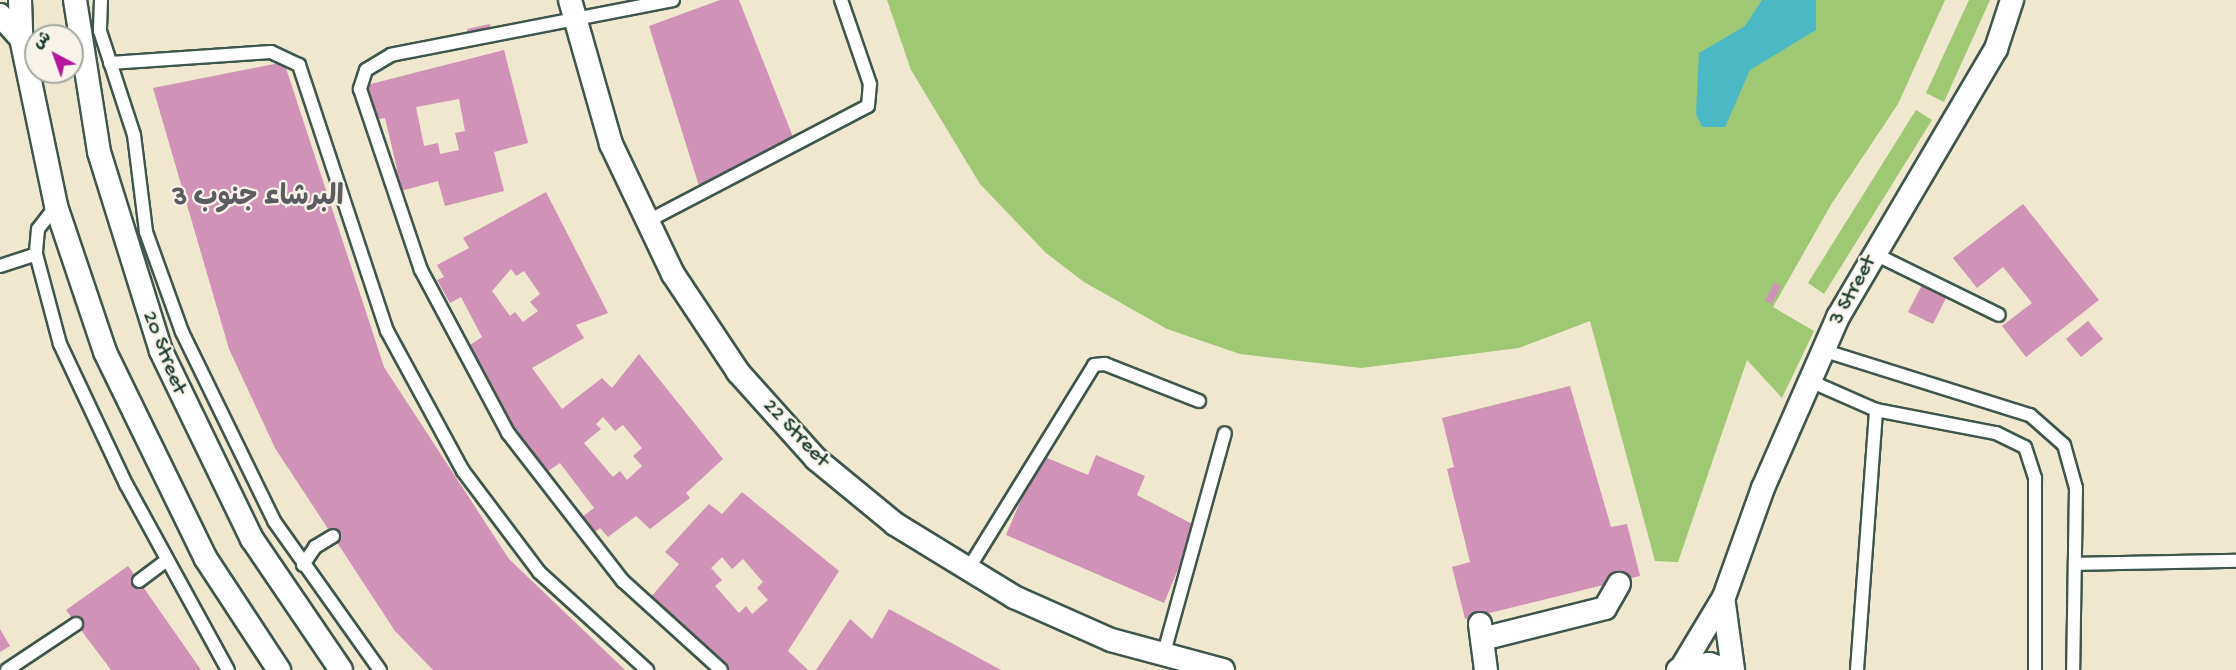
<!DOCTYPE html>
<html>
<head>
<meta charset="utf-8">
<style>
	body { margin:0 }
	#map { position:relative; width:2236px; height:670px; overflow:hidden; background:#efe7ce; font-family:"Gochi Hand","Playpen Sans Arabic",sans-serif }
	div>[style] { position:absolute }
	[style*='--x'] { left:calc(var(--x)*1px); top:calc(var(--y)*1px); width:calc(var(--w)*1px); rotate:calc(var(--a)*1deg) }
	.green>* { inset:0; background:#9fc874 }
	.water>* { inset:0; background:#4bb8c5 }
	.building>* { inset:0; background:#d092b6 }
	.roads { filter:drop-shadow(2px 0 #3e564b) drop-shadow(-2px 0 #3e564b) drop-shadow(0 2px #3e564b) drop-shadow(0 -2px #3e564b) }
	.lane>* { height:12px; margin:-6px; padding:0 6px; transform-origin:6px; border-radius:6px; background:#fff }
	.street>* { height:22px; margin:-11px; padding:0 11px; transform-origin:11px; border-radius:11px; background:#fff }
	span { translate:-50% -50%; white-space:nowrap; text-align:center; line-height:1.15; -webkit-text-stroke:4.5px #f7f3e8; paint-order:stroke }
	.street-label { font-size:22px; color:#1f3d34 }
	.district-label { font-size:28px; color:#5d5b62; font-weight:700 }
	.north { position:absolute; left:24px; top:24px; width:60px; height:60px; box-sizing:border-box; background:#f7f3e8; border:2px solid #a1aaa0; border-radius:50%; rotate:319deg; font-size:16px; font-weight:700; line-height:24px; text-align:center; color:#1f3d34 }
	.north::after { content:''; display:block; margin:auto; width:21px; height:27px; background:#b5179e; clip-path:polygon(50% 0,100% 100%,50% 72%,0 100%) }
</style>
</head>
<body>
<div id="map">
	<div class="green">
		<i style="clip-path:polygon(887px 0,1945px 0,1898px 104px,1832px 203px,1773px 307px,1814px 331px,1782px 398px,1747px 360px,1678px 562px,1655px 561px,1590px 321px,1519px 348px,1361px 368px,1240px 354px,1167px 329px,1084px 282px,1046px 253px,980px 184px,911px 70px)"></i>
		<i style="clip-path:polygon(1969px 0,1990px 0,1944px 102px,1926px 93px)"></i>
		<i style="clip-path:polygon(1916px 110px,1932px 120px,1824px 294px,1808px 283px)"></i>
	</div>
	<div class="water">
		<i style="clip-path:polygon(1762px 0,1816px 0,1816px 30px,1750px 70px,1725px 127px,1702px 127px,1696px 114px,1699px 53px,1745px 26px)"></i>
	</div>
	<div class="building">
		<i style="clip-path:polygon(720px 0,739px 0,795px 142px,700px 189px,649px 26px)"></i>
		<i style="clip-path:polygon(490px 24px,492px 35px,470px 40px,467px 29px)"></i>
		<i style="clip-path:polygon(evenodd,504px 50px,528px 143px,494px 152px,504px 191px,445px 206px,438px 181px,393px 193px,387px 171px,397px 169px,385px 118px,372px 120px,363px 86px,504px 50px,459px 99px,465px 131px,455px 133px,459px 150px,440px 154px,438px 143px,424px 146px,416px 107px,459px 99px)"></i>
		<i style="clip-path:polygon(284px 62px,384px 367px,509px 559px,625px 670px,433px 670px,395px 631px,275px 448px,229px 349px,153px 88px)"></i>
		<i style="clip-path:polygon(evenodd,546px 192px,608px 313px,576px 325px,584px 338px,532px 368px,562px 409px,602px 378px,612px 388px,639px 354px,723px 459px,686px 493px,690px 498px,650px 529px,636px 516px,608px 537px,600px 528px,594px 533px,582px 517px,594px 508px,560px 463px,541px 476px,464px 349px,482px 337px,461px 297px,450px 303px,437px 280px,444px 277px,437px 265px,469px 248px,463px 238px,546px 192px,511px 269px,516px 276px,524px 271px,540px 294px,530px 302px,538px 311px,523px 322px,515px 312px,510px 316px,492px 291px,511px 269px,546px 192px,603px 417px,615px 431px,623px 425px,642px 448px,633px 456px,642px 466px,627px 480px,620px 471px,613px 477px,584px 443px,601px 429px,596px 424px,603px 417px)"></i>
		<i style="clip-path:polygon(2023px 204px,2099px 300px,2026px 357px,2002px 326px,2032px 303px,2003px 267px,1977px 288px,1953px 258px)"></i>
		<i style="clip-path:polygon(1774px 283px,1781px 286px,1772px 304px,1765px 301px)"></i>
		<i style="clip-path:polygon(1922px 285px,1946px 298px,1933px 324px,1908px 312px)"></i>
		<i style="clip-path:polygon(2088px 321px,2103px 339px,2081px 357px,2066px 339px)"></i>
		<i style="clip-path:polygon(1570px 386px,1611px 527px,1627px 524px,1640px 576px,1465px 619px,1452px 567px,1470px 562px,1447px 469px,1454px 467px,1442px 418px)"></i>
		<i style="clip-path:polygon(1040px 455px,1088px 475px,1096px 455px,1145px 476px,1137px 495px,1196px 526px,1164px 603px,1006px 535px)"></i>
		<i style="clip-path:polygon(evenodd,742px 492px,839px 571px,788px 651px,808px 670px,729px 670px,651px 597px,679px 564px,665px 552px,709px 504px,722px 514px,742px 492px,722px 557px,732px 569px,743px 559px,763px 582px,757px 588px,768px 600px,752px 614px,746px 606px,739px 613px,715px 586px,722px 580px,711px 568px,722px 557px)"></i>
		<i style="clip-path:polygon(128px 566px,139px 581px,201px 670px,111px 670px,66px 610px)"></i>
		<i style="clip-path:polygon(889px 609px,1001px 670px,816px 670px,850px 619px,872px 639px)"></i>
		<i style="clip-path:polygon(0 629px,10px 646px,0 652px)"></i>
	</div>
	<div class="roads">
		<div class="lane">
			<i style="--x:101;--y:0;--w:31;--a:92"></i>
			<i style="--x:100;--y:31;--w:109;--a:71.9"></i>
			<i style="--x:134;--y:135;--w:98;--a:82.9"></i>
			<i style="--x:146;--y:232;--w:106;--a:70.2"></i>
			<i style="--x:182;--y:332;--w:210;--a:64"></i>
			<i style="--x:274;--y:521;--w:183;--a:54.6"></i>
			<i style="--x:673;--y:0;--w:287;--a:169"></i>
			<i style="--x:391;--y:55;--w:29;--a:149"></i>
			<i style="--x:366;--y:70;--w:20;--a:108"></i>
			<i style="--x:360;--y:89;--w:191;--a:71.4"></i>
			<i style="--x:421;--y:270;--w:185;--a:61.9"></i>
			<i style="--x:508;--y:433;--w:187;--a:52.2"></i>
			<i style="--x:623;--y:581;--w:132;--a:42.2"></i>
			<i style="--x:110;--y:63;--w:161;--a:-3.9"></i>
			<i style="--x:271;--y:52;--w:31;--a:25"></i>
			<i style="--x:299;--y:65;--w:280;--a:71.7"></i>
			<i style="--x:387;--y:331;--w:159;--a:61.5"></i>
			<i style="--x:463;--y:471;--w:126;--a:53"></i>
			<i style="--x:539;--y:572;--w:146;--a:42.2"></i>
			<i style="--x:56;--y:206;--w:29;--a:128"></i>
			<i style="--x:38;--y:229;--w:25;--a:95"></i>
			<i style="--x:36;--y:254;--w:93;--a:75.1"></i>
			<i style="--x:60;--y:344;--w:155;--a:64.8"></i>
			<i style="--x:126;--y:484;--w:212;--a:61.3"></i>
			<i style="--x:646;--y:222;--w:250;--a:-27.6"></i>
			<i style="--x:868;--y:106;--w:22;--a:-85"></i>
			<i style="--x:870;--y:84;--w:89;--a:-109"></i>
			<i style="--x:1873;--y:253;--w:140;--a:26.2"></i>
			<i style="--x:0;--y:266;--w:38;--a:-18"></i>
			<i style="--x:1822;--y:350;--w:218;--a:17.4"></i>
			<i style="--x:2030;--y:415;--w:45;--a:41.4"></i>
			<i style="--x:2064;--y:445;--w:45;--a:74.4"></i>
			<i style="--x:2076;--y:488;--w:182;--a:90.9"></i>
			<i style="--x:1810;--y:381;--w:72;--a:23.7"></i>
			<i style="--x:1876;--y:410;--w:122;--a:10.9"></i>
			<i style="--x:1996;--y:433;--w:32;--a:26"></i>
			<i style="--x:2025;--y:447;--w:33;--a:72"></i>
			<i style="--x:2035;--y:478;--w:192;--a:90"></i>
			<i style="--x:2075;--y:564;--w:161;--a:-1.1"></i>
			<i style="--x:303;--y:565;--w:22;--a:-56"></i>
			<i style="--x:315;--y:547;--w:21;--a:-31"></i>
			<i style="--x:967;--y:571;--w:242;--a:-58.3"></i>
			<i style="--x:1094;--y:365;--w:11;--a:-5"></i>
			<i style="--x:1105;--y:364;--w:101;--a:21.5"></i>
			<i style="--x:139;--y:581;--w:35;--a:-37"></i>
			<i style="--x:1163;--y:656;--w:231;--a:-74.5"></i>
			<i style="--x:7;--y:670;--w:83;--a:-33.7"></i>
			<i style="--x:1857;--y:670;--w:261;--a:-85.8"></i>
		</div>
		<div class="street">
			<i style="--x:20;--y:0;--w:38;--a:88"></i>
			<i style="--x:21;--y:38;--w:172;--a:78.2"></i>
			<i style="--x:56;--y:206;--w:154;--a:71.4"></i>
			<i style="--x:105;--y:352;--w:230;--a:64"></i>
			<i style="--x:206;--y:559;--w:133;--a:56.7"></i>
			<i style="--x:75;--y:0;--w:154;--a:81"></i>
			<i style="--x:99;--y:152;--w:208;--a:72.7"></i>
			<i style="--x:161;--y:351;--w:209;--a:64.2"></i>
			<i style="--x:252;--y:539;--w:158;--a:55.8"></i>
			<i style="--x:570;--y:0;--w:150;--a:74.1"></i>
			<i style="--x:611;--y:144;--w:144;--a:64.5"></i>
			<i style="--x:673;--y:274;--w:118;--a:56.4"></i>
			<i style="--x:738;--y:372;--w:117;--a:48.1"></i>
			<i style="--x:816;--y:459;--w:102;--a:39.4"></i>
			<i style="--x:895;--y:524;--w:140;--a:31.5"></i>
			<i style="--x:1014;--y:597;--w:106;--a:23.9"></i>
			<i style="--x:1111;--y:640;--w:116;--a:15"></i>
			<i style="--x:0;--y:15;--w:31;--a:48"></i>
			<i style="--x:1724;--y:604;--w:67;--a:82.2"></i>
			<i style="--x:1480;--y:624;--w:46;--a:82.6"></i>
			<i style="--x:1482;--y:639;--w:127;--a:-14.1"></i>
			<i style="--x:1605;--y:608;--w:28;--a:-60"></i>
			<i style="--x:1682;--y:667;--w:82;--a:-59"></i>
			<i style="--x:1724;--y:597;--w:116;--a:-70.3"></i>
			<i style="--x:1763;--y:488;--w:187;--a:-66.3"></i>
			<i style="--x:1838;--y:317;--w:311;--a:-59.5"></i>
			<i style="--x:1996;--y:49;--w:52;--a:-71.9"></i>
			<i style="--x:1678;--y:670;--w:32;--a:-11"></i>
			<i style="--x:1709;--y:664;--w:19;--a:18"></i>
		</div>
	</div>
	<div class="street-label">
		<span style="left:1854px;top:291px;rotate:-62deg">3 Street</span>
		<span style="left:163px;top:353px;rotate:68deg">20 Street</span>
		<span style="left:795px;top:434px;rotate:46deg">22 Street</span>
	</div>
	<div class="district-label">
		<span style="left:258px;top:199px">البرشاء جنوب 3</span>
	</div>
	<div class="north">ش</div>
</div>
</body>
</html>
